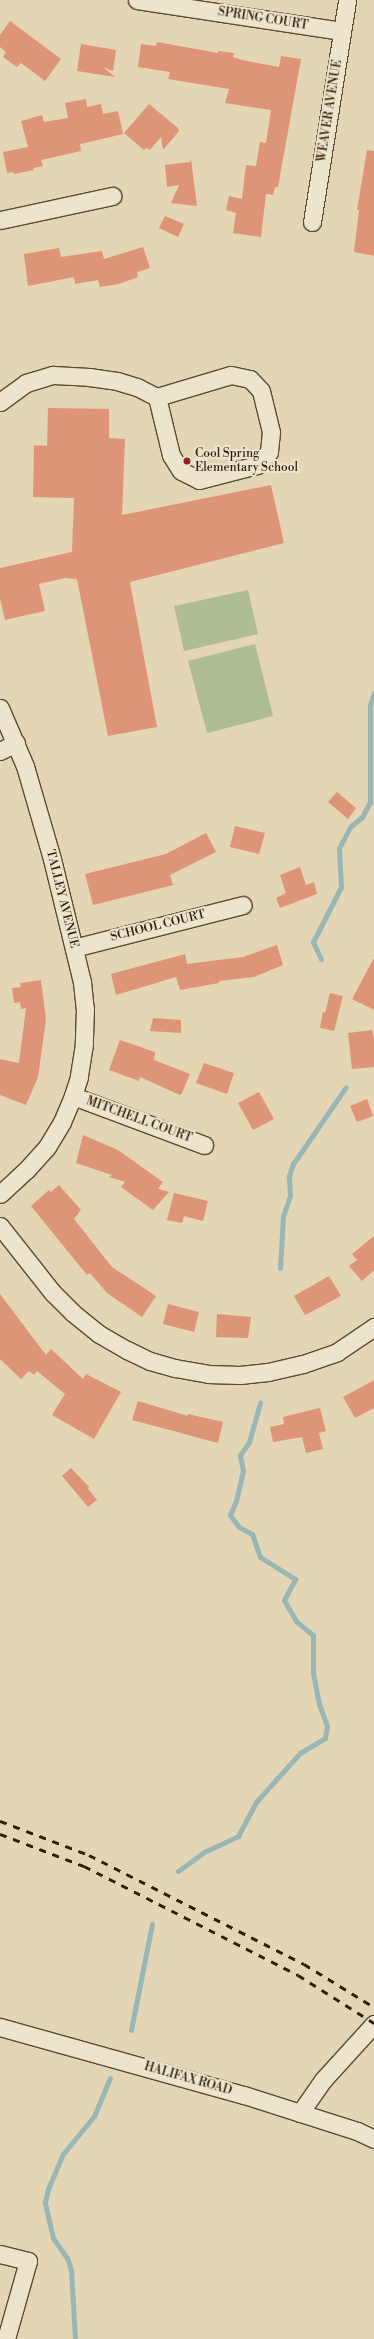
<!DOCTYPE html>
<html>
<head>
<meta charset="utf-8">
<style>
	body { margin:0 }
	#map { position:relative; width:374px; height:2339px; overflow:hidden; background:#e4d5b4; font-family:"Libre Bodoni",serif }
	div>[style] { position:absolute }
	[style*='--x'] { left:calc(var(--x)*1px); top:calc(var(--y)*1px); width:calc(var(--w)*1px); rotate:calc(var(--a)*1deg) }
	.green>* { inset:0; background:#aebe92 }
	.stream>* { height:5px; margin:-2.5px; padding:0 2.5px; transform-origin:2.5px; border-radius:2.5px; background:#99b6b7 }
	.building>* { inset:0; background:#de9477 }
	.roads { filter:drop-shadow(1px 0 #5e4b2f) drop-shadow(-1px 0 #5e4b2f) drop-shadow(0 1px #5e4b2f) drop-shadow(0 -1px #5e4b2f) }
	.minor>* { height:17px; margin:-8.5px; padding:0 8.5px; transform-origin:8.5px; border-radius:8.5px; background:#ede4ce }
	.rail>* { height:3px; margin-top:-1.5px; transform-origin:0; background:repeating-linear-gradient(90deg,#321d03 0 7px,transparent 0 14px) }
	.dots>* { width:11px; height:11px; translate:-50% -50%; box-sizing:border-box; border:2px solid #ede4ce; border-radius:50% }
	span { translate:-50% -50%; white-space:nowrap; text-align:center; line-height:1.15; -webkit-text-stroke:4px #ede4ce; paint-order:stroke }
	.street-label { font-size:12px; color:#321d03 }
	.poi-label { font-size:12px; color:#321d03 }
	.left { translate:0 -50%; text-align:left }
</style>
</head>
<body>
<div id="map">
	<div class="green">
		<i style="clip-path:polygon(248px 590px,258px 634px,184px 651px,174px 606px)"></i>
		<i style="clip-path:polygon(255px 644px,273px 716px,207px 733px,188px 661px)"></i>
	</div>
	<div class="stream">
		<i style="--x:321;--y:959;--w:19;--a:-115"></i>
		<i style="--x:313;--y:942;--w:62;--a:-63"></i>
		<i style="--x:341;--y:887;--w:39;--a:-93"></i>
		<i style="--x:339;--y:848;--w:24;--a:-62"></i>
		<i style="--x:350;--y:827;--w:16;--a:-40"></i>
		<i style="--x:362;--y:817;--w:17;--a:-62"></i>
		<i style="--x:370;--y:802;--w:97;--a:-90"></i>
		<i style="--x:370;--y:705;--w:13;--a:-72"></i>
		<i style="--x:280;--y:1268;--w:52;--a:-86.7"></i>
		<i style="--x:283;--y:1216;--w:21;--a:-71"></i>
		<i style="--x:290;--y:1196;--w:20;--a:-93"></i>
		<i style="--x:289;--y:1176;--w:13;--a:-72"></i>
		<i style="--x:293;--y:1164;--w:93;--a:-55.5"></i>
		<i style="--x:178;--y:1871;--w:32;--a:-36"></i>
		<i style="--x:204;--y:1852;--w:38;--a:-25"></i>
		<i style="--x:238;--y:1836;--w:38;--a:-62"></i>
		<i style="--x:256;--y:1802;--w:66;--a:-48.1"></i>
		<i style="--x:300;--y:1753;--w:29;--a:-31"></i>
		<i style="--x:325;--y:1738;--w:12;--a:-81"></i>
		<i style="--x:327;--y:1726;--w:23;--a:-110"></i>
		<i style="--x:319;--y:1704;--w:33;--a:-101"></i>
		<i style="--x:313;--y:1672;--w:37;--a:-90"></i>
		<i style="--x:313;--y:1635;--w:22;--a:-141"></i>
		<i style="--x:296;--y:1621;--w:24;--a:-120"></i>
		<i style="--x:284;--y:1600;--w:24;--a:-62"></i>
		<i style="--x:295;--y:1579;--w:41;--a:-147.8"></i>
		<i style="--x:260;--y:1557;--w:24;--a:-109"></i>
		<i style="--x:252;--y:1534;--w:15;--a:-152"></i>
		<i style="--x:239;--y:1527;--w:15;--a:-127"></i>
		<i style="--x:230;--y:1515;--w:15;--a:-67"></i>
		<i style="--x:236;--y:1501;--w:31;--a:-77"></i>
		<i style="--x:243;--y:1471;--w:16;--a:-101"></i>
		<i style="--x:240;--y:1455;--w:16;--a:-55"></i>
		<i style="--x:249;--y:1442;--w:41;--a:-74.2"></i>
		<i style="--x:131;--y:2030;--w:108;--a:-78.8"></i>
		<i style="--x:75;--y:2339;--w:69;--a:-93.3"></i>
		<i style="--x:71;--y:2270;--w:13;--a:-108"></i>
		<i style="--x:67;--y:2258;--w:24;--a:-125"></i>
		<i style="--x:53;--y:2238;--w:37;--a:-103"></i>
		<i style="--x:45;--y:2202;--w:13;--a:-77"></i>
		<i style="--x:48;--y:2189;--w:38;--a:-67"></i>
		<i style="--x:63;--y:2154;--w:49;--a:-50.8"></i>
		<i style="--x:94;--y:2116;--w:41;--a:-67.2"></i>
	</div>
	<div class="building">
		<i style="clip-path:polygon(10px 21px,61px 59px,45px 81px,21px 63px,17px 67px,3px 57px,6px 52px,0 47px,0 35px)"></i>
		<i style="clip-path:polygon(157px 42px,218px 53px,218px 51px,234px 53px,233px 57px,242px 60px,279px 67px,281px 56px,301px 59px,278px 187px,275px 187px,273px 195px,266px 194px,261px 237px,233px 233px,236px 213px,226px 210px,229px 196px,242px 199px,246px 165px,256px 166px,260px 142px,266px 143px,271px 110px,225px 103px,229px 89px,168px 79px,170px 72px,138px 67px,141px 44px,156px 46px)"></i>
		<i style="clip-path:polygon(81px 44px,116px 50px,113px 71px,103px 67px,115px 77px,77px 71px)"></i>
		<i style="clip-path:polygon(86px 99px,87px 107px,101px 104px,103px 114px,118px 111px,123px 134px,80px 144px,81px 151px,41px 160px,43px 166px,33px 168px,34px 170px,14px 174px,13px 172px,7px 173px,3px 152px,28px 147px,21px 121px,42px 115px,44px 122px,68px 118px,65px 103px)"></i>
		<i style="clip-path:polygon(149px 104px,178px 128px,179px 131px,163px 150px,161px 137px,150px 150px,146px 148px,144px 150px,124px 133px)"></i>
		<i style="clip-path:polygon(367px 150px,374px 151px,374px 256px,354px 252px,359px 210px,357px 210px)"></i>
		<i style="clip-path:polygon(191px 159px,197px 206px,171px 203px,179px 185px,167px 187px,165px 165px,190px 162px)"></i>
		<i style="clip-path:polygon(165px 216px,184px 224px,178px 237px,159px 228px)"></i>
		<i style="clip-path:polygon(143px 247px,150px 268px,137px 272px,138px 277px,119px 284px,100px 287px,98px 280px,75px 284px,74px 277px,28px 286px,24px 254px,59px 248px,61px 257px,102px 251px,104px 259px)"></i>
		<i style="clip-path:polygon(48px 408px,109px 409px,109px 438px,125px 439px,122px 515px,271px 485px,284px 543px,130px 582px,157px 727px,108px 736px,77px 579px,65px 578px,39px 584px,45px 611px,5px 620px,0 599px,0 568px,72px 552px,74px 498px,33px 497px,34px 445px,47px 446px)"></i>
		<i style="clip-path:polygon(337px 792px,356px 808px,348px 819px,328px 802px)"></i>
		<i style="clip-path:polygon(235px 826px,265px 833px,259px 854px,230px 847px)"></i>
		<i style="clip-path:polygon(206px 833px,216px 852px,170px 875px,173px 885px,93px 905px,85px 874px,166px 854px)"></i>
		<i style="clip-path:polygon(300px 867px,306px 885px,314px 882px,317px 894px,280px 908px,276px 898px,286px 893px,280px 875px)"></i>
		<i style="clip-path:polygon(277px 945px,283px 965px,254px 977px,219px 981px,219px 983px,180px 990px,176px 977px,116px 995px,111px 974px,185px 954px,187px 964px,243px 957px)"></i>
		<i style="clip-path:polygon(374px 958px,374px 1010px,352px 999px)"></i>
		<i style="clip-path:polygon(41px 980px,46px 1019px,38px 1077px,26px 1105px,0 1095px,0 1059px,19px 1063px,26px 1008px,21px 1009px,20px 1002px,14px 1003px,12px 988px,21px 987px,20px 983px)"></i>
		<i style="clip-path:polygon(330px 993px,343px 996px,334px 1031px,320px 1028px,323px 1012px,325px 1013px)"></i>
		<i style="clip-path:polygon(153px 1018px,181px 1020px,181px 1033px,150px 1031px)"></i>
		<i style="clip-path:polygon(372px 1030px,374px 1040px,374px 1067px,352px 1069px,348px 1033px)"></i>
		<i style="clip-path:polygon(120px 1040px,155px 1052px,154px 1060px,190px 1074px,182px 1093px,180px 1095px,140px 1077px,139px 1081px,109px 1070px)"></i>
		<i style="clip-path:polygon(204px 1063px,234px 1073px,227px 1094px,196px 1083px)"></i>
		<i style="clip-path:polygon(259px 1092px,274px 1119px,253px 1130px,238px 1103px)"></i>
		<i style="clip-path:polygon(367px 1099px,373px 1116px,357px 1122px,350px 1106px)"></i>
		<i style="clip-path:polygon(83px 1135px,118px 1150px,163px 1182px,158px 1189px,169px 1192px,153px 1210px,121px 1187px,125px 1182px,109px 1177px,112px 1175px,76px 1163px)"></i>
		<i style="clip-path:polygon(59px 1185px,81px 1210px,74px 1219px,112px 1267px,156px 1296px,142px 1317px,107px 1293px,90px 1273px,87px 1275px,31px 1206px,49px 1190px,51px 1192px)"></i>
		<i style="clip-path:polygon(174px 1193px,208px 1201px,203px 1221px,184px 1216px,182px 1223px,167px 1220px)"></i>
		<i style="clip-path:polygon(374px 1236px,374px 1270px,362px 1281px,349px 1266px,357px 1260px,352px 1254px)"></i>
		<i style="clip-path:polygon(329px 1276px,341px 1296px,305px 1315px,294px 1296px)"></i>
		<i style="clip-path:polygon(0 1294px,46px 1355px,51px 1349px,83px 1379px,86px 1374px,121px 1392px,94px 1439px,52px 1415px,65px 1394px,37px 1371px,34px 1375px,29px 1371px,21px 1379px,0 1359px)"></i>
		<i style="clip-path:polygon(168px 1304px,199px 1312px,194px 1332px,163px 1324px)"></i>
		<i style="clip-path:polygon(217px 1314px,251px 1317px,248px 1338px,216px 1337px)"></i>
		<i style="clip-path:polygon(374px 1380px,374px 1408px,355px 1418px,343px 1397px)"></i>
		<i style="clip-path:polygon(138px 1401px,188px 1416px,188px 1414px,223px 1422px,218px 1443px,132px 1420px)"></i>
		<i style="clip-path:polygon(320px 1408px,326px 1431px,319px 1433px,323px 1449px,306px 1453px,302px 1437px,273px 1442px,270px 1427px,284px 1424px,283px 1417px)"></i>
		<i style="clip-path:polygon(71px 1468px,89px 1487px,88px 1489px,97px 1500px,88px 1507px,62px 1476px)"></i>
	</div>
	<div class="roads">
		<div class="minor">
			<i style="--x:137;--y:0;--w:207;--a:8.6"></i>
			<i style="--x:0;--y:220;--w:115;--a:-12.1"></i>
			<i style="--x:312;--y:222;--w:225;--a:-81"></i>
			<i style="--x:0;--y:402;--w:32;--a:-36"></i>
			<i style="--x:26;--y:383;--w:28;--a:-17"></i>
			<i style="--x:53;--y:375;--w:36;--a:3"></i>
			<i style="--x:89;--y:377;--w:28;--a:8"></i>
			<i style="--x:117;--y:381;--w:21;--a:17"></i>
			<i style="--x:137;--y:387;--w:22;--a:27"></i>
			<i style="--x:157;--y:397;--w:77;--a:-16.6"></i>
			<i style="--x:231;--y:375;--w:19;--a:12"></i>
			<i style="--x:250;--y:379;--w:16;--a:47"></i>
			<i style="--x:261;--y:391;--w:42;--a:76.3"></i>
			<i style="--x:271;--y:432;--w:20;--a:96"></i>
			<i style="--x:269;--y:452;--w:18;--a:133"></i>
			<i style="--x:257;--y:465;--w:60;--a:165.5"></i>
			<i style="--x:199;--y:480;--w:20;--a:-153"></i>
			<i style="--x:181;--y:471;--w:19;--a:-122"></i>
			<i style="--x:171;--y:455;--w:60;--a:-103.6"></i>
			<i style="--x:0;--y:708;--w:63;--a:66.7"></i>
			<i style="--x:25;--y:766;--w:97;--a:73.8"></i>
			<i style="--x:52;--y:859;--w:127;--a:76.3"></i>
			<i style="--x:82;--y:982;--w:27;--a:84"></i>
			<i style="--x:85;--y:1009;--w:35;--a:92"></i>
			<i style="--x:84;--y:1044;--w:33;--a:99"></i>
			<i style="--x:79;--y:1077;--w:20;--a:108"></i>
			<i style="--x:73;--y:1096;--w:28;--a:113"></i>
			<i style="--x:62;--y:1122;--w:29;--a:121"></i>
			<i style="--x:47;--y:1147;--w:31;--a:132"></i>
			<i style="--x:26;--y:1170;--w:35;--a:137"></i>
			<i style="--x:0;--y:751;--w:18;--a:-27"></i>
			<i style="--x:74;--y:948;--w:174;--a:-14.3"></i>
			<i style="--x:73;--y:1096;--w:140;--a:20.5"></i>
			<i style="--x:0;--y:1226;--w:85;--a:51.7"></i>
			<i style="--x:53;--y:1293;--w:28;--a:45"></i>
			<i style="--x:73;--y:1313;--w:33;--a:39"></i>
			<i style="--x:99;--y:1334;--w:32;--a:30"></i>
			<i style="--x:127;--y:1350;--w:25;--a:26"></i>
			<i style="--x:150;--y:1361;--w:26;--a:16"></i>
			<i style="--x:175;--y:1368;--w:34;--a:10"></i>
			<i style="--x:208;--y:1374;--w:32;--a:2"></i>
			<i style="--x:240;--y:1375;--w:28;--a:-6"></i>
			<i style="--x:268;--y:1372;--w:36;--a:-13"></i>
			<i style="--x:303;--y:1364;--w:36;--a:-19"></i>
			<i style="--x:337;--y:1352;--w:45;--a:-34"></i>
			<i style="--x:0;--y:2027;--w:253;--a:15.6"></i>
			<i style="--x:244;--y:2095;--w:119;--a:17.7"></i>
			<i style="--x:357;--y:2131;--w:19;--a:25"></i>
			<i style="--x:300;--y:2113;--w:40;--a:-55.1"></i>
			<i style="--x:323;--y:2080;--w:76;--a:-47.7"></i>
			<i style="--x:0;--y:2254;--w:29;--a:14"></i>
			<i style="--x:28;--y:2261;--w:81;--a:105.8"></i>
		</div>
	</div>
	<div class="rail">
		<i style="--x:0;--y:1821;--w:95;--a:20.9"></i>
		<i style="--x:89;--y:1855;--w:241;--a:26.9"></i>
		<i style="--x:304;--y:1964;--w:82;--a:31.6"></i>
		<i style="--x:0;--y:1834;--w:90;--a:20.9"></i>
		<i style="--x:84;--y:1866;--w:240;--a:27"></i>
		<i style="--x:298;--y:1975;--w:90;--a:32.3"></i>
	</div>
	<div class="dots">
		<i style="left:187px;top:461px;background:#8f2418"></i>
	</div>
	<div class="street-label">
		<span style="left:263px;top:19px;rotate:9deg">SPRING COURT</span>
		<span style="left:330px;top:111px;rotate:-81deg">WEAVER AVENUE</span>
		<span style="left:62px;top:899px;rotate:76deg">TALLEY AVENUE</span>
		<span style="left:158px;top:926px;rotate:-14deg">SCHOOL COURT</span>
		<span style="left:139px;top:1120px;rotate:20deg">MITCHELL COURT</span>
		<span style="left:188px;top:2079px;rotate:16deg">HALIFAX ROAD</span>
	</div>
	<div class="poi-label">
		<span class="left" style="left:195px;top:461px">Cool Spring<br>Elementary School</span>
	</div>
</div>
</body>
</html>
